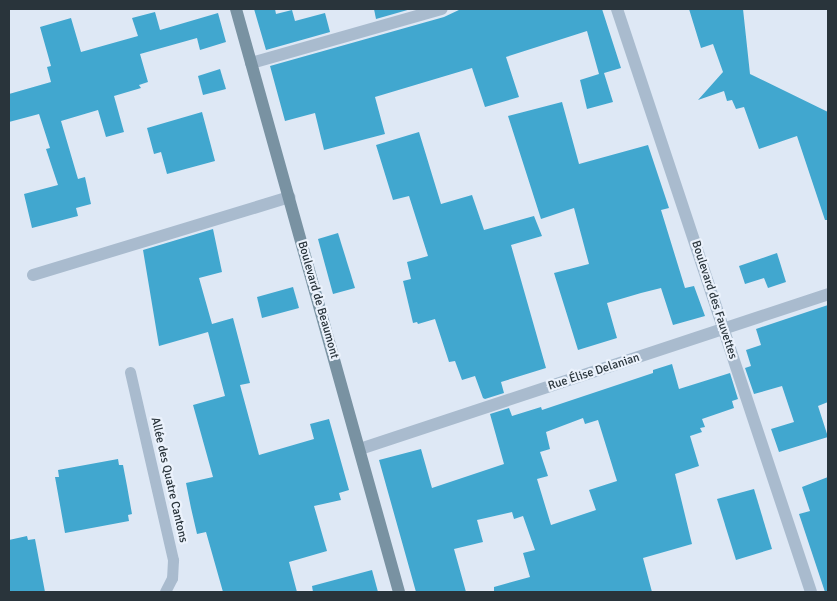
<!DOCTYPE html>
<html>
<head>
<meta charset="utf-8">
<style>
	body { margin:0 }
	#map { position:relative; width:837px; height:601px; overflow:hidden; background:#dee8f5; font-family:Signika,sans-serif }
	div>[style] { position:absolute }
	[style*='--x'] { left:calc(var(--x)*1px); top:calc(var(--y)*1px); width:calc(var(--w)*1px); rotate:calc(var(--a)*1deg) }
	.building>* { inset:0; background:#41a7cf }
	.lane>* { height:11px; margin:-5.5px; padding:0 5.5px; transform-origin:5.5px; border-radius:5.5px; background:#a9bbce }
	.street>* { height:12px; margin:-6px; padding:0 6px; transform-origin:6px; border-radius:6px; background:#a9bbce }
	.secondary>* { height:12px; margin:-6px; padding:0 6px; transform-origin:6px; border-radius:6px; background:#7992a2 }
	span { translate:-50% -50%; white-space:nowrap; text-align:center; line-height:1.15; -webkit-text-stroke:4.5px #ebf2fc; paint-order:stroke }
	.street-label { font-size:12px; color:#29343b }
	.frame { position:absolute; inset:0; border:10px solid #29343b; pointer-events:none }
</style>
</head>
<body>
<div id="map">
	<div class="building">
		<i style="clip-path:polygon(254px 9px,275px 9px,276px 14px,292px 10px,295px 21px,325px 13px,330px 32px,266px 50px)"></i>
		<i style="clip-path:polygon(374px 9px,411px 9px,376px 19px)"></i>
		<i style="clip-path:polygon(461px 9px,602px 9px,621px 68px,604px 73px,613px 102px,587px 109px,580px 80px,599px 74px,587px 31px,506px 57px,519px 97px,485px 107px,472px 68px,375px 97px,385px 134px,324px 150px,315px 113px,285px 121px,270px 66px,444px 17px)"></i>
		<i style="clip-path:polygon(689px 9px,743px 9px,750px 74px,828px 112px,828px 220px,825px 220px,797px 136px,759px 149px,744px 107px,736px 109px,732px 100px,727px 101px,724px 91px,698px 100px,723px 72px,713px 44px,701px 48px)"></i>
		<i style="clip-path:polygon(155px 12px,160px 30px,218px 13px,226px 42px,200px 50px,197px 38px,140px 54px,148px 82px,139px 85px,141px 88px,114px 96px,124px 132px,106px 137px,98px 110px,61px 121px,78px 179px,85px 177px,91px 204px,76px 208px,78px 216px,32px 228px,24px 194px,58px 185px,46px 149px,50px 148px,39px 114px,9px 122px,9px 94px,51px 82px,47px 67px,51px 66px,40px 27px,71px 18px,81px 52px,138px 36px,132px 18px)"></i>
		<i style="clip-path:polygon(220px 69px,226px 89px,203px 95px,198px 76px)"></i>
		<i style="clip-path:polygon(562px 102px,579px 164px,648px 145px,669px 208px,661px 210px,685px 288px,694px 286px,705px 316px,673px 325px,661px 288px,641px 293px,607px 303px,617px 338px,578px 350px,554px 273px,589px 264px,574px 208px,541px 219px,508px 116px)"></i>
		<i style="clip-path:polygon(202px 112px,215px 161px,167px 174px,161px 152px,154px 154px,147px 128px)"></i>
		<i style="clip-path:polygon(419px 132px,441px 204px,472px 195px,484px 230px,534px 216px,542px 236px,511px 245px,546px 368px,501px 382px,504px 393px,485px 399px,483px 398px,475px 376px,462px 380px,455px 361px,449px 362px,435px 319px,418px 324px,417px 322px,413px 323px,403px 281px,411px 279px,407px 262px,428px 256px,409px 196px,393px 200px,376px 145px)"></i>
		<i style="clip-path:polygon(213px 229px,222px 272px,199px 278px,212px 324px,233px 318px,250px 383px,240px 385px,259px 455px,314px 439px,310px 424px,329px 419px,349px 490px,339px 493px,341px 500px,314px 506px,327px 551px,289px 562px,297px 592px,223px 592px,206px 532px,197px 534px,191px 508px,186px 483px,213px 477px,193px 405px,225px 396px,208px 332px,159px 346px,143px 250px)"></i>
		<i style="clip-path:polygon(338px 233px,355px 288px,333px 294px,318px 239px)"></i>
		<i style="clip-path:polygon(777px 253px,786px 282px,768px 288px,764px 278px,745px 284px,739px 266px)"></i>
		<i style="clip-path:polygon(293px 287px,299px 308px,262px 318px,257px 297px)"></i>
		<i style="clip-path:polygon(828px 305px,828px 402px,818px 406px,828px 437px,779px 452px,771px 429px,794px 422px,782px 386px,754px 394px,745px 368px,751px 366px,746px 350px,761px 345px,756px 329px)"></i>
		<i style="clip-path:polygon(evenodd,672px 364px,679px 389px,730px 373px,738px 399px,732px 401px,734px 408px,702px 419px,705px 427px,700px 428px,702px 432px,690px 436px,699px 466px,675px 474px,692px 544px,643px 558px,652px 592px,494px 592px,494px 587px,530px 577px,523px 553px,535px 550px,523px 516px,514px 519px,512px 512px,477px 520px,483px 542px,454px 549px,466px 592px,416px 592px,379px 460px,421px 449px,432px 488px,504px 464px,490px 414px,509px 408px,512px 416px,541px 407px,542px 410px,653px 373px,653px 370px,672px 364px,583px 418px,585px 424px,598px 420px,617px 481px,589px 490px,596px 510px,551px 525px,537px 479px,548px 476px,540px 452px,550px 449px,546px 432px,583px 418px)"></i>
		<i style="clip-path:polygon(118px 459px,119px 465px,123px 465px,127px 486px,132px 514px,128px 515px,129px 521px,65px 533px,55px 477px,59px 477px,58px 470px)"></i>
		<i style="clip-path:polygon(828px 477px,828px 591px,825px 592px,799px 514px,810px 511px,802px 487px)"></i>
		<i style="clip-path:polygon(754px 489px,772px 549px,736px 560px,717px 499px)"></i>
		<i style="clip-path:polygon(27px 536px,28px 540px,35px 539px,45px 592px,9px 592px,9px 540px)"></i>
		<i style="clip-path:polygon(372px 570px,378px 592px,313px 592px,312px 586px)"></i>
	</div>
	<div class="lane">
		<i style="--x:130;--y:372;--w:193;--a:77.1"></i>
		<i style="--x:173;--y:560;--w:18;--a:93"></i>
		<i style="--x:172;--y:578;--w:16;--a:117"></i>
	</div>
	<div class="street">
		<i style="--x:617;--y:9;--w:614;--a:71.59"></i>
		<i style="--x:251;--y:63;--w:198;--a:-15.8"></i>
		<i style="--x:33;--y:275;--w:268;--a:-16.9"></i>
		<i style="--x:360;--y:449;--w:493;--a:-18.3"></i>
	</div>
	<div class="secondary">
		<i style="--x:236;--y:9;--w:605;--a:74.38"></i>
	</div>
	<div class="street-label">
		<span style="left:318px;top:300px;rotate:74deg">Boulevard de Beaumont</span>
		<span style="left:714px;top:300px;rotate:72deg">Boulevard des Fauvettes</span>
		<span style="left:594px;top:372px;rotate:-18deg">Rue Élise Delanian</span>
		<span style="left:169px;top:480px;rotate:77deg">Allée des Quatre Cantons</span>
	</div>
	<div class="frame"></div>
</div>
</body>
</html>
